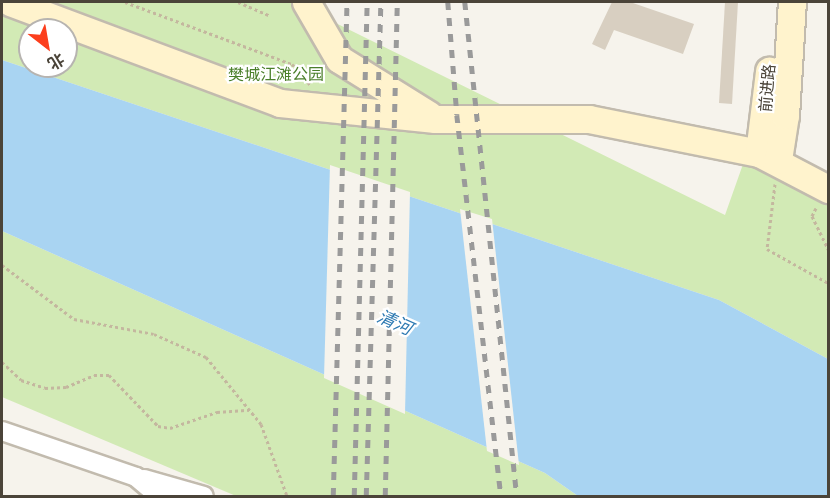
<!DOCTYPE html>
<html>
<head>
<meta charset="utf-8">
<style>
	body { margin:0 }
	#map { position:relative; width:830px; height:498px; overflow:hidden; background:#f6f3ec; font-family:Barlow,"Noto Sans SC",sans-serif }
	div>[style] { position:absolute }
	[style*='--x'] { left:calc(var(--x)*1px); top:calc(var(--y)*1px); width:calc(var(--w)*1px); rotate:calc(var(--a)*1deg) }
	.green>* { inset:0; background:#d2eab5 }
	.water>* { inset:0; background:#a9d4f2 }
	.pier>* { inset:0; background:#f6f3ec }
	.building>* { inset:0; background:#d8cfc1 }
	.path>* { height:3px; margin-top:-1.5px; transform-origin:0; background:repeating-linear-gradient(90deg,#c4b79f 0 3px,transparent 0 6px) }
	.roads { filter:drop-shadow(2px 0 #c2bbae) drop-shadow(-2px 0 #c2bbae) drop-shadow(0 2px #c2bbae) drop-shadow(0 -2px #c2bbae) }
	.street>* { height:18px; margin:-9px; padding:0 9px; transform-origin:9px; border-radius:9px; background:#fff }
	.secondary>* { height:27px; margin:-13.5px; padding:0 13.5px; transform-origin:13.5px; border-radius:13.5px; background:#fff3cd }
	.rail>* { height:4.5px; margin-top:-2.25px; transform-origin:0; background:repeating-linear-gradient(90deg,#9a9a9a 0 8px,transparent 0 16px) }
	span { translate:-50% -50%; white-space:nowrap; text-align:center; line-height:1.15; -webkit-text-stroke:4.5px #fff; paint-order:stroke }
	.park-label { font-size:16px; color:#4a7f2a }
	.street-label { font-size:16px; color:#4b4439 }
	.water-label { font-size:18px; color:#2e7ab2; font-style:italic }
	.frame { position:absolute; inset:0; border:3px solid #4b4439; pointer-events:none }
	.north { position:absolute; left:18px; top:18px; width:60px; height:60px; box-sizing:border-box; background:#fff; border:2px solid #b7b4b0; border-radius:50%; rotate:149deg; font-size:16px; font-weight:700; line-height:24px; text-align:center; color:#4b4439 }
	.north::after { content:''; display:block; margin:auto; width:21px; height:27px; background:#fc3f1d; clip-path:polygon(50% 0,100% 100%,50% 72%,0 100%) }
</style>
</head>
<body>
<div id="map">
	<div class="green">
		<i style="clip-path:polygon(evenodd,2px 2px,293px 2px,725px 215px,748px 150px,828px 189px,828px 359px,719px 300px,2px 60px,2px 2px,30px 30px,66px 30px,66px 66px,30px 66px,30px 30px)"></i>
		<i style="clip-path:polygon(2px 231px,545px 473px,578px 496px,236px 496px,2px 397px)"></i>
	</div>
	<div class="water">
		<i style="clip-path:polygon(2px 60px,719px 300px,828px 359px,828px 496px,578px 496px,545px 473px,2px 231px)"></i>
	</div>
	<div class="pier">
		<i style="clip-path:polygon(330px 165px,410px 192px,405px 414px,324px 378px)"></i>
		<i style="clip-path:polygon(460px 209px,492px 219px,519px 465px,487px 451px)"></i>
	</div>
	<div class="building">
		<i style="clip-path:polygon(612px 2px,630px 2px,694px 24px,683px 54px,614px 30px,605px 50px,592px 44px)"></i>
		<i style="clip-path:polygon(725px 2px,738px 2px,732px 104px,719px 103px)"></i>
	</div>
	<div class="path">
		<i style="--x:125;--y:2;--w:178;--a:20.4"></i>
		<i style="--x:292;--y:64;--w:28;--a:49"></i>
		<i style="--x:238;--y:2;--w:34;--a:23"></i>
		<i style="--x:775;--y:184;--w:65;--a:97"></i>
		<i style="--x:767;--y:249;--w:70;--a:29.1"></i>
		<i style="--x:816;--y:208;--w:9;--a:117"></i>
		<i style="--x:812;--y:216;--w:37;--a:64"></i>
		<i style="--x:2;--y:265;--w:90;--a:36.9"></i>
		<i style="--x:74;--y:319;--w:81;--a:10.6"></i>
		<i style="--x:154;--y:334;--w:57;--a:23.9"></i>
		<i style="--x:206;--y:357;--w:87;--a:50.6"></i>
		<i style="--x:261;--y:424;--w:77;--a:70.1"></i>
		<i style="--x:2;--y:362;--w:26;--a:43"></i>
		<i style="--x:21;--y:380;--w:25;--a:18"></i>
		<i style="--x:45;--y:388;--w:21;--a:-3"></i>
		<i style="--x:66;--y:387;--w:30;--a:-23"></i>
		<i style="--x:94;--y:375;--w:15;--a:0"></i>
		<i style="--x:109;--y:375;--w:71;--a:46.1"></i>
		<i style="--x:158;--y:426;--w:12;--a:9"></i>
		<i style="--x:170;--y:428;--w:50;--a:-18.8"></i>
		<i style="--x:217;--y:412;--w:32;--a:-4"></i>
	</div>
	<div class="roads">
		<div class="street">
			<i style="--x:2;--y:431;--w:142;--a:18.9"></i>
			<i style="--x:136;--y:477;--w:30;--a:40"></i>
			<i style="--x:144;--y:479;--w:62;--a:15.8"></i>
		</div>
		<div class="secondary">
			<i style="--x:10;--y:2;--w:288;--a:20.5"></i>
			<i style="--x:280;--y:103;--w:156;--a:5.9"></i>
			<i style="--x:435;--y:119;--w:154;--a:0"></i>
			<i style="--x:589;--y:119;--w:173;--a:11.3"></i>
			<i style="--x:759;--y:153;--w:78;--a:27.6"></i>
			<i style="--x:306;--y:2;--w:66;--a:59.9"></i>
			<i style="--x:339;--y:59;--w:106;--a:31.9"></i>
			<i style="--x:759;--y:153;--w:83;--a:-83"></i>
			<i style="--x:778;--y:160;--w:46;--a:-81.2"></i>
			<i style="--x:785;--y:115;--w:113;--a:-86.5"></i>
		</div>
	</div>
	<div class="rail">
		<i style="--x:448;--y:2;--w:113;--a:85.4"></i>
		<i style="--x:457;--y:115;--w:384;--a:83.4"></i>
		<i style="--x:465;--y:2;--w:497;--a:84"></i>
		<i style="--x:333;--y:496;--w:494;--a:-88.4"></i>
		<i style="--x:354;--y:496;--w:494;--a:-88.5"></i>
		<i style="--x:366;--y:496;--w:494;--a:-88.3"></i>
		<i style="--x:385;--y:496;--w:494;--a:-88.6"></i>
	</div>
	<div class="park-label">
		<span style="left:276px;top:74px">樊城江滩公园</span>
	</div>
	<div class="street-label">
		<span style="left:767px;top:88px;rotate:-85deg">前进路</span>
	</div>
	<div class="water-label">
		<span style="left:395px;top:322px;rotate:24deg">清河</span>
	</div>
	<div class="frame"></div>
	<div class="north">北</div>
</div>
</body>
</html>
